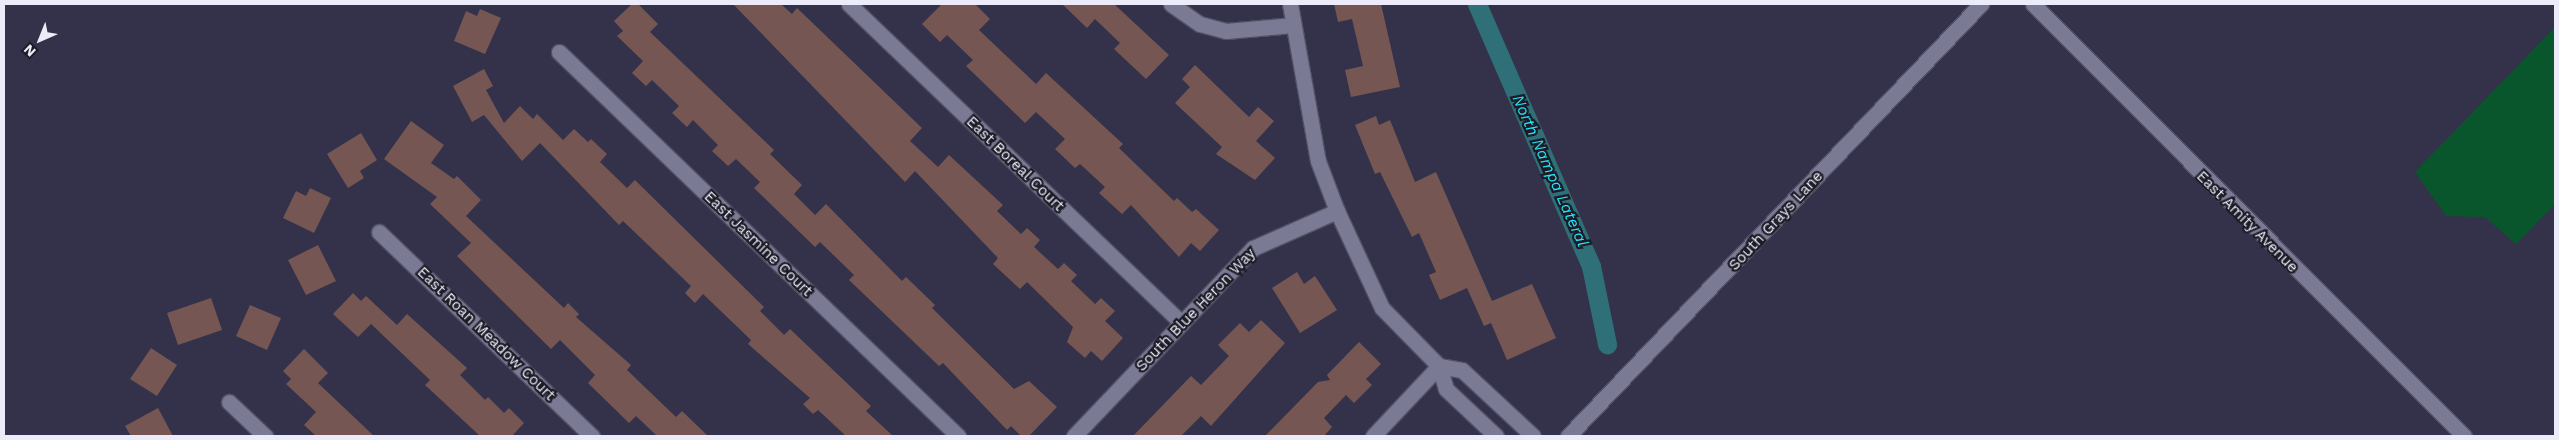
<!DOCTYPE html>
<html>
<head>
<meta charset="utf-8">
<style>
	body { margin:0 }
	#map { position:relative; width:2559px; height:440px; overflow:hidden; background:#33324a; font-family:"Work Sans",sans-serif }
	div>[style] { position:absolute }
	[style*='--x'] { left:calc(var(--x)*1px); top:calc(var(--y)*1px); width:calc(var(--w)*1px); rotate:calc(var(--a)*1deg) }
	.green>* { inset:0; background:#0a562c }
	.canal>* { height:19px; margin:-9.5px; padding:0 9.5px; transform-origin:9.5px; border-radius:9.5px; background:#2e6f78 }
	.building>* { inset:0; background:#755652 }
	.roads { filter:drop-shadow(1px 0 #515064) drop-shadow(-1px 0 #515064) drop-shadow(0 1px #515064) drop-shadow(0 -1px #515064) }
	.minor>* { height:15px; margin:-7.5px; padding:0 7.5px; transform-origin:7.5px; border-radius:7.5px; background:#7a7a95 }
	.tertiary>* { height:15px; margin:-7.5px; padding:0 7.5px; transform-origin:7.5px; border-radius:7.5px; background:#7a7a95 }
	.secondary>* { height:15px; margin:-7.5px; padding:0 7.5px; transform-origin:7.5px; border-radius:7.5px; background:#7a7a95 }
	span { translate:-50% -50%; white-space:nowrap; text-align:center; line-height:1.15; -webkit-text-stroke:4.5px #1c1b26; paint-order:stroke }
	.street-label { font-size:15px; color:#ebebfa }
	.water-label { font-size:16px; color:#22e6fc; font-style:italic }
	.frame { position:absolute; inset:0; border:5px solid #ebebfa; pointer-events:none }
	.north { position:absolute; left:15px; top:15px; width:50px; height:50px; -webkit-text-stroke:4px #1c1b26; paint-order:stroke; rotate:224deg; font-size:14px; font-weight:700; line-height:20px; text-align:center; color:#ebebfa }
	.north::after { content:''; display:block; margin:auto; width:18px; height:22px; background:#ebebfa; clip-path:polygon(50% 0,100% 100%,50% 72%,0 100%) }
</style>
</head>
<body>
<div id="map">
	<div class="green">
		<i style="clip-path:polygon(2555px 27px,2555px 204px,2516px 244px,2485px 217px,2446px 216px,2415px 172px)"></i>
	</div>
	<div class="canal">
		<i style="--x:1477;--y:4;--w:286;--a:66.5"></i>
		<i style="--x:1591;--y:266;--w:80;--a:78.4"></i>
	</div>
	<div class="building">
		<i style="clip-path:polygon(632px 4px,638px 4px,658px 24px,650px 32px,774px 150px,770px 154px,802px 185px,794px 194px,815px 215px,826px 204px,902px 281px,906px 277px,935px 305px,932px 308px,1014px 389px,1029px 381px,1057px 407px,1029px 436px,1021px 436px,1011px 426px,1007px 430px,943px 363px,939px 366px,849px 280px,854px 275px,820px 242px,815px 247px,754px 188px,760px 182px,736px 159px,728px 166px,712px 151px,718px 145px,693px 120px,687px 127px,672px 113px,679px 106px,652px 80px,646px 86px,632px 73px,643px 61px,617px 36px,623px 31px,614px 21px)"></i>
		<i style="clip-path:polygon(733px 4px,781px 4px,792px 14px,797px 8px,922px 128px,910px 141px,938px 167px,949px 155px,1003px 205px,997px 211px,1021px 234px,1027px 228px,1040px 240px,1034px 247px,1058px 269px,1064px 263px,1077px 275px,1071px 281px,1095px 304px,1101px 298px,1115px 311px,1105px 321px,1123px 338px,1102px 361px,1091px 351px,1085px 358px,1067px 342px,1073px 327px,1027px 282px,1020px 289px,993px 264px,998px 258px,915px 171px,905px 182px)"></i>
		<i style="clip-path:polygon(942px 4px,975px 4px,990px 19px,979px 30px,1036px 84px,1046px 73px,1123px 144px,1119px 148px,1174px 201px,1177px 198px,1192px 212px,1196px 209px,1219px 230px,1200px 251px,1191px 243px,1179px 257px,1131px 205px,1122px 214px,1099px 193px,1105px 187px,1080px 164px,1075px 168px,1055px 149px,1065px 139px,1036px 112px,1025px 123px,966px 66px,973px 60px,947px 35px,940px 42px,922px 24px)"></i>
		<i style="clip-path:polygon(1062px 4px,1114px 4px,1169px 55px,1146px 79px,1114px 49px,1120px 43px,1095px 19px,1087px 28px)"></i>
		<i style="clip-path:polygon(1334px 4px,1381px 4px,1400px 87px,1351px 97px,1345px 70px,1363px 66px,1352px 19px,1338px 22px)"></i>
		<i style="clip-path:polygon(480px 9px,501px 18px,485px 54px,454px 41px,466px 11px,477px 16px)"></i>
		<i style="clip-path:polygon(1195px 65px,1249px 117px,1258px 107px,1274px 121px,1256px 141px,1275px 158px,1255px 180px,1216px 154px,1222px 147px,1175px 103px,1190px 87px,1182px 79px)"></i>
		<i style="clip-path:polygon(484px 69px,493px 86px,486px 90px,504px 123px,520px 106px,533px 119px,537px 114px,563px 140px,574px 129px,588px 142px,591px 139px,607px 154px,600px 162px,627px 188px,635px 180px,764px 307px,760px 311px,784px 335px,790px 329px,871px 406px,866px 411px,893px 436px,846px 436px,818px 410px,813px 414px,803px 404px,810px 398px,748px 344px,751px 340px,703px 294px,695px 303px,685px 293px,691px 286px,623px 221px,619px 225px,540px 143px,522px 161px,484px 115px,472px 122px,453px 86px)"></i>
		<i style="clip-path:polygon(1376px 116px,1379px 125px,1390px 120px,1415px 182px,1436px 172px,1492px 301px,1532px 284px,1556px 338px,1507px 360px,1491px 323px,1484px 326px,1467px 288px,1440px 300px,1429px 275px,1436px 272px,1419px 233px,1412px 237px,1380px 172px,1375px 174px,1355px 125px)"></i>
		<i style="clip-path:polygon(411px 121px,444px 145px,431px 163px,454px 179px,457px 176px,481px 200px,466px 216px,564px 308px,568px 303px,579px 314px,576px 317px,631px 365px,627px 370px,676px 417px,682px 411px,708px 436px,657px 436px,636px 416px,629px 423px,588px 383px,595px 375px,560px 340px,551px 349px,457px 256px,471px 243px,430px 204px,437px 197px,384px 159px)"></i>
		<i style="clip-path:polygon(361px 133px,377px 160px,360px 171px,364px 178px,348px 188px,327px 154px)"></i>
		<i style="clip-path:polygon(310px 188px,331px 198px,314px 233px,283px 218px,296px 191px,306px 196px)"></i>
		<i style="clip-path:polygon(318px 245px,336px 281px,306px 295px,288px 260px)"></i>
		<i style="clip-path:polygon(1297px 272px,1304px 284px,1315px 276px,1337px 310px,1300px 333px,1272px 288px)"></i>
		<i style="clip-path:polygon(353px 293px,361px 301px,366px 296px,397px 325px,407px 314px,467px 368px,460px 375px,485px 400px,488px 397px,504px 413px,509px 408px,524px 423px,512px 436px,480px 436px,425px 385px,430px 380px,371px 324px,358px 337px,333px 314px)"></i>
		<i style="clip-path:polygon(211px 298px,222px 330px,178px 345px,167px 313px)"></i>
		<i style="clip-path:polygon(250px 305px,281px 318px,267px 350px,236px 336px)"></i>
		<i style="clip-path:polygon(1261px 320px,1285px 343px,1211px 426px,1201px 416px,1181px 436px,1133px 436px,1191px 376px,1201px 385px,1229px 356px,1218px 345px,1240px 323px,1249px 332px)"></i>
		<i style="clip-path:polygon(1359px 342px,1381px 364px,1366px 379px,1372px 385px,1354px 403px,1346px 395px,1324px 418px,1332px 427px,1324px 436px,1265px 436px,1318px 382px,1330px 380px,1327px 375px)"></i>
		<i style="clip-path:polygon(151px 348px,177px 365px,157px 396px,130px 379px)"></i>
		<i style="clip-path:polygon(304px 349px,328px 373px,318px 383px,374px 436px,316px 436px,304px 425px,316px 412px,286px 384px,291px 379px,283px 371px)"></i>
		<i style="clip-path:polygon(158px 408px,173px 436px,131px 436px,125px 426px)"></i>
	</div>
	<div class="roads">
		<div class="minor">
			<i style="--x:849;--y:4;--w:461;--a:43.8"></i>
			<i style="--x:1171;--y:4;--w:35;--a:35"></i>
			<i style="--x:1200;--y:24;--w:27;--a:15"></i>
			<i style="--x:1226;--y:31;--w:67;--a:-5.1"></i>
			<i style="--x:1290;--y:4;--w:159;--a:79.9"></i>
			<i style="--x:1318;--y:161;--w:53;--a:69.2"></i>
			<i style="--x:1337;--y:211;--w:107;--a:65.1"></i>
			<i style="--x:1382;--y:308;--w:81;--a:45.5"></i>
			<i style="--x:1439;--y:366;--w:96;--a:133.3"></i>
			<i style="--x:559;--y:52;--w:554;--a:43.9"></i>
			<i style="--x:379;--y:232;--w:295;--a:43.8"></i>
			<i style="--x:229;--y:402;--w:50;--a:43.4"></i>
			<i style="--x:1074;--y:436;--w:260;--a:-46.4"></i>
			<i style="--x:1253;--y:248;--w:92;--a:-23.8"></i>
			<i style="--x:1496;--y:436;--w:69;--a:-136.8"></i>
			<i style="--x:1446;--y:389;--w:24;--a:-107"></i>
			<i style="--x:1439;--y:366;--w:23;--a:10"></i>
			<i style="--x:1462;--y:370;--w:97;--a:42.9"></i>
		</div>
		<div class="tertiary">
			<i style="--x:1568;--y:436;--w:598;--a:-46.29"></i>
		</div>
		<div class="secondary">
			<i style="--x:2033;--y:4;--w:610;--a:45.07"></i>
		</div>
	</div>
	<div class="street-label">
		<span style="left:1015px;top:164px;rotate:44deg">East Boreal Court</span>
		<span style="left:1776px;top:221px;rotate:-47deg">South Grays Lane</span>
		<span style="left:2247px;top:222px;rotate:45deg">East Amity Avenue</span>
		<span style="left:758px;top:244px;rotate:44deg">East Jasmine Court</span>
		<span style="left:1196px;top:310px;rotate:-46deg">South Blue Heron Way</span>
		<span style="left:486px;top:334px;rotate:44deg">East Roan Meadow Court</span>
	</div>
	<div class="water-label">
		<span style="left:1550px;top:171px;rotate:66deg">North Nampa Lateral</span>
	</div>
	<div class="frame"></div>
	<div class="north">N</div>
</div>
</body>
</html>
